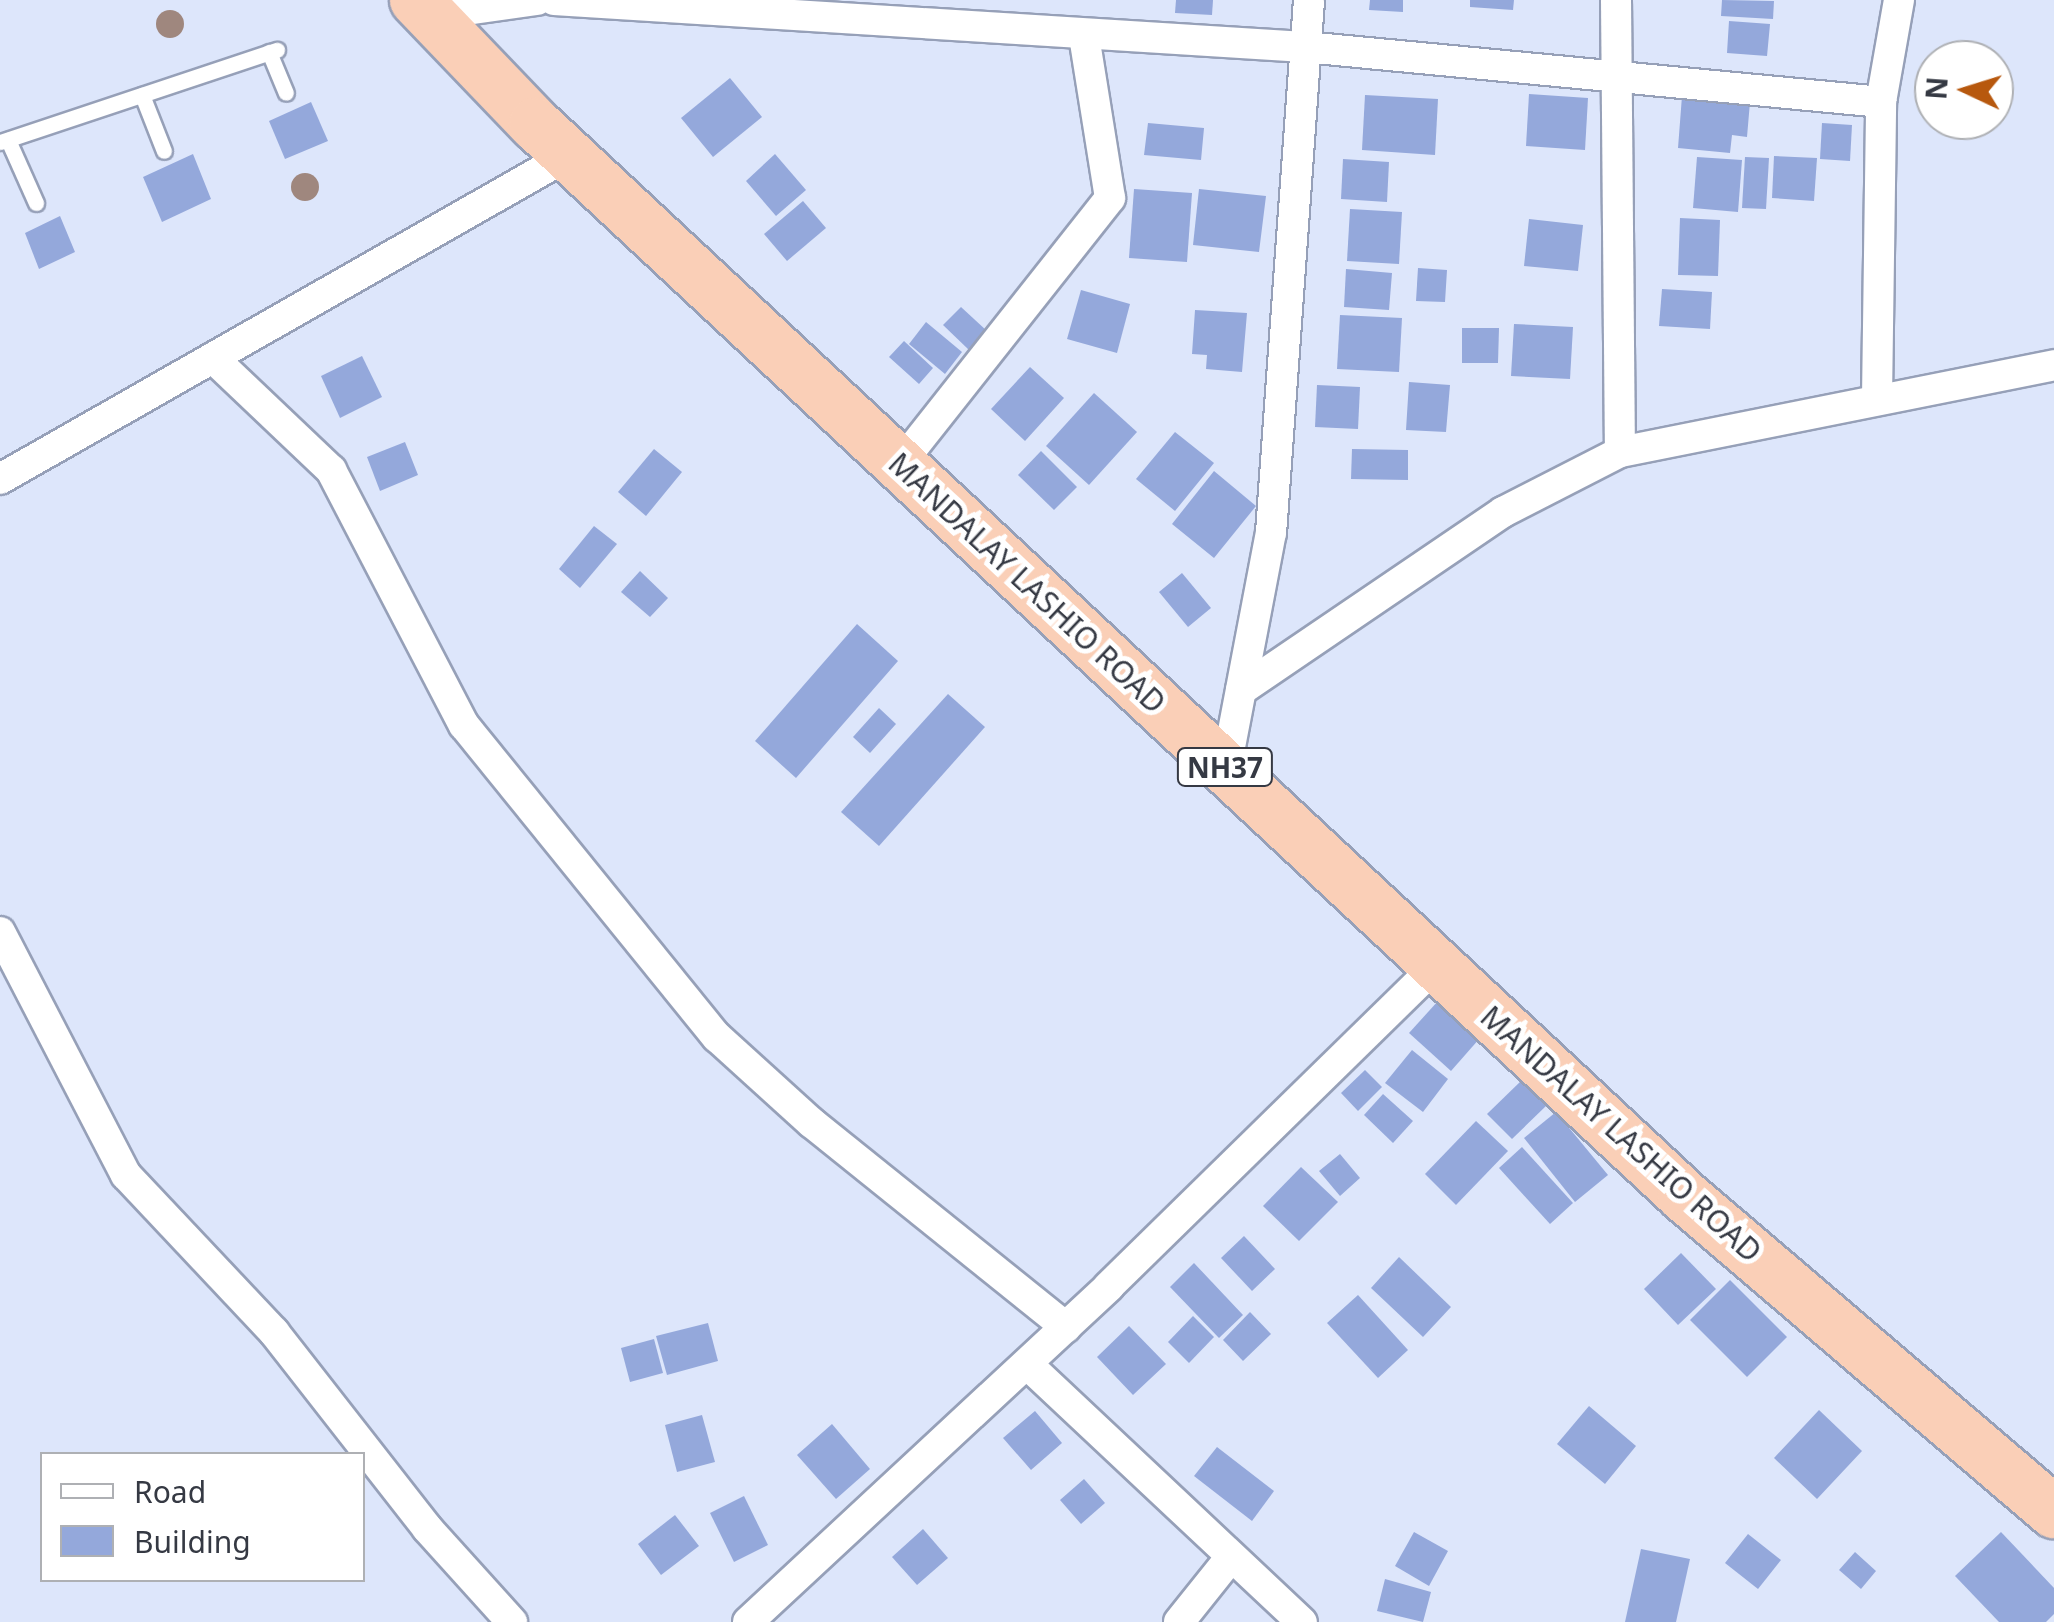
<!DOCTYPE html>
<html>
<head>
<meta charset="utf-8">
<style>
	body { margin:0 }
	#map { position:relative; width:2054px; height:1622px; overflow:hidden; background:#dde6fb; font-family:"Noto Sans",sans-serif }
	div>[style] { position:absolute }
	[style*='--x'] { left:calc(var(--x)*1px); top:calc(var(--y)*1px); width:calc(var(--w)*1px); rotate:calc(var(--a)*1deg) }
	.building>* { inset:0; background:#94a8db }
	.roads { filter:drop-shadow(2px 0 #96a0b8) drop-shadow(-2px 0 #96a0b8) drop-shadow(0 2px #96a0b8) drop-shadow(0 -2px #96a0b8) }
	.service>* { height:15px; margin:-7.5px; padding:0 7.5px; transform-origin:7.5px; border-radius:7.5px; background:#fff }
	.minor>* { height:30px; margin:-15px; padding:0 15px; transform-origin:15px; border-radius:15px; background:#fff }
	.trunk>* { height:52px; margin:-26px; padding:0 26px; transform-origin:26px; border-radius:26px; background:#facfb7 }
	.trees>* { width:28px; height:28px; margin:-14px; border-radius:50%; background:#9f877e }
	span { translate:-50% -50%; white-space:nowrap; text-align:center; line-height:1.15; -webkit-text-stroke:10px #fff; paint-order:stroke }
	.shield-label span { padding:2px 8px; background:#fff; border:2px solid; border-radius:8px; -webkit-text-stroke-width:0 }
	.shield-label { font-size:28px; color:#353943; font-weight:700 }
	.street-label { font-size:30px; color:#353943 }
	.legend { position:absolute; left:40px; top:1452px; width:325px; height:130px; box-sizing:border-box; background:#fff; border:2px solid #aeb0b4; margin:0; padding:12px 18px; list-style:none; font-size:30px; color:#353943 }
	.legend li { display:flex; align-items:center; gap:20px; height:50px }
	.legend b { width:50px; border:2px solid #aeb0b4 }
	.north { position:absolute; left:1914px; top:40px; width:100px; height:100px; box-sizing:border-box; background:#fff; border:2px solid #aeb0b4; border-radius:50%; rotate:274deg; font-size:28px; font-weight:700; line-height:40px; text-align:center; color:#353943 }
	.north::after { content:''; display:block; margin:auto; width:35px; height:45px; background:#b7580e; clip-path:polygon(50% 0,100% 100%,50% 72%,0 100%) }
</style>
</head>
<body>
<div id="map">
	<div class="building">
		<i style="clip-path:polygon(1176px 0,1213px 0,1212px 15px,1175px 13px)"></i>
		<i style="clip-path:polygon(1370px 0,1403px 0,1403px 12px,1369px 10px)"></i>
		<i style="clip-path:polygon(1470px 0,1514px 0,1513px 10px,1470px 7px)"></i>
		<i style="clip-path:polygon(1722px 0,1774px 1px,1773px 19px,1721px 16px)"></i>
		<i style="clip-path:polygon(1729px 21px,1770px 24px,1767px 56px,1727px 53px)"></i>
		<i style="clip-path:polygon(730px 78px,762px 117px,713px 157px,681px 118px)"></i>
		<i style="clip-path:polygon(1529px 94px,1588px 98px,1585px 150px,1526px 146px)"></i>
		<i style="clip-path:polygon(1365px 95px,1438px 99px,1435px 155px,1362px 150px)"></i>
		<i style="clip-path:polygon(1682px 96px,1750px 102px,1747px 137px,1732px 135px,1730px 153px,1678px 148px)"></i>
		<i style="clip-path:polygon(311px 102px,328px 141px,285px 159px,269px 121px)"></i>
		<i style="clip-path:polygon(1148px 123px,1204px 128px,1201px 160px,1144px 155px)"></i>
		<i style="clip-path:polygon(1822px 123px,1852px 125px,1850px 161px,1820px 159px)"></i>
		<i style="clip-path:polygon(193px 154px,211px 199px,162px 222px,143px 177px)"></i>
		<i style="clip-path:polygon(775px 154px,806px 190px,776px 216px,746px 181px)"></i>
		<i style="clip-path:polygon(1774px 156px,1817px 158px,1814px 201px,1772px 198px)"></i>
		<i style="clip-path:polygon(1697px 157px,1742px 160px,1738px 212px,1693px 208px)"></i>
		<i style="clip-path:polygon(1745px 157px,1769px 158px,1766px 209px,1742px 208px)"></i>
		<i style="clip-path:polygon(1343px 159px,1389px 162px,1387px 202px,1341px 199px)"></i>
		<i style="clip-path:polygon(1134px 189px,1192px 193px,1187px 262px,1129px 258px)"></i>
		<i style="clip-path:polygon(1199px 189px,1266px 196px,1259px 252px,1193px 245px)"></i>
		<i style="clip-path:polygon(803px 201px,826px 228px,787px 261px,764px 234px)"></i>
		<i style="clip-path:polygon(1350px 209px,1402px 212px,1399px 264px,1347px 261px)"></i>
		<i style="clip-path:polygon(60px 216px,75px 252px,39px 269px,25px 233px)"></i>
		<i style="clip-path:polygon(1680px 218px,1720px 220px,1718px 276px,1678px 275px)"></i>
		<i style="clip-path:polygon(1529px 219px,1583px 225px,1578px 271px,1524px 266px)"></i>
		<i style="clip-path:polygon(1418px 268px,1447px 270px,1445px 302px,1416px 301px)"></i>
		<i style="clip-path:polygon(1346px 269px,1392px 273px,1389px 310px,1344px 307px)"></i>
		<i style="clip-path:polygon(1662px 289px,1712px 292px,1710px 329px,1659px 326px)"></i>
		<i style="clip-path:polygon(1081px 290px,1130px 304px,1117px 353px,1067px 339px)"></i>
		<i style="clip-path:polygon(961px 307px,987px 331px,969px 350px,943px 325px)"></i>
		<i style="clip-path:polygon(1195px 310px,1247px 313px,1242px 372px,1206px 369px,1207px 355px,1192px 354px)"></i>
		<i style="clip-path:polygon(1340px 315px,1402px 318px,1399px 372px,1337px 369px)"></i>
		<i style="clip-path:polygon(926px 322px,962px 352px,945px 374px,909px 344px)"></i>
		<i style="clip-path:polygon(1514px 324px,1573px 327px,1570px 379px,1511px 376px)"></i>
		<i style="clip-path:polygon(1462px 328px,1499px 328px,1498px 363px,1462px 363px)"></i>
		<i style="clip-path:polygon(904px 341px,933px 368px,919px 384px,889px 357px)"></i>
		<i style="clip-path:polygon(362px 356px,382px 397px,340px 418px,321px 376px)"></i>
		<i style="clip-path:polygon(1030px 367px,1064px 398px,1025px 441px,991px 409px)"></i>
		<i style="clip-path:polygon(1409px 382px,1450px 385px,1446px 432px,1406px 430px)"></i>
		<i style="clip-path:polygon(1317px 385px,1360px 387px,1358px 429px,1315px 427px)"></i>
		<i style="clip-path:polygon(1094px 393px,1137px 432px,1089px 485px,1046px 446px)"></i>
		<i style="clip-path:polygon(1175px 432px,1214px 463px,1175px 511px,1136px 479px)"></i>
		<i style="clip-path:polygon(405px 442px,418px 475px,380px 491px,367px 457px)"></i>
		<i style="clip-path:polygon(654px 449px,682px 472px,646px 516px,618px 492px)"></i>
		<i style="clip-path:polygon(1352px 449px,1408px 450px,1408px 480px,1351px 479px)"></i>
		<i style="clip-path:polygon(1041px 451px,1077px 487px,1054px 510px,1018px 475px)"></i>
		<i style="clip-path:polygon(1214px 471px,1256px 506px,1214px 558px,1172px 524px)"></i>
		<i style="clip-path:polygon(594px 526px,617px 544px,580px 588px,559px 569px)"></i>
		<i style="clip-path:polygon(640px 571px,668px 598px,650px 617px,621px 592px)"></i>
		<i style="clip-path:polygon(1182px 573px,1211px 608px,1188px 627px,1159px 592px)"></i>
		<i style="clip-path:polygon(857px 624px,898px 661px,796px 778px,755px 741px)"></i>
		<i style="clip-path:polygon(948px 694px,985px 727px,879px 846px,841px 812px)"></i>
		<i style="clip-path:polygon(879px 708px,896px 724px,870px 753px,853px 737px)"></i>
		<i style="clip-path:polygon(1438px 1001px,1480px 1038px,1451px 1071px,1409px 1033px)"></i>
		<i style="clip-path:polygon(1412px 1050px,1448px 1079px,1423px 1112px,1385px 1083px)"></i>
		<i style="clip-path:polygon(1365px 1070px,1382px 1087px,1358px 1111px,1341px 1093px)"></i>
		<i style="clip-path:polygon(1522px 1080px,1546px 1106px,1512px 1139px,1487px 1114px)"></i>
		<i style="clip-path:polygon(1383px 1094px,1413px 1121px,1393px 1143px,1364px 1115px)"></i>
		<i style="clip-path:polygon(1556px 1112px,1608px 1175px,1575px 1202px,1524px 1138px)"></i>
		<i style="clip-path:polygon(1476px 1121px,1508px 1151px,1456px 1205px,1425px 1174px)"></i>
		<i style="clip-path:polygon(1522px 1147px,1573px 1203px,1550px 1224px,1499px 1168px)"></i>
		<i style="clip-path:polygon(1340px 1154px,1360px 1178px,1340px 1196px,1319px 1171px)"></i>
		<i style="clip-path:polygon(1301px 1167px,1338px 1202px,1299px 1241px,1263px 1206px)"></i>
		<i style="clip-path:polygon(1244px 1236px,1275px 1269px,1252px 1291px,1221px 1258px)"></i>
		<i style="clip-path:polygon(1681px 1253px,1716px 1289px,1678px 1325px,1644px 1289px)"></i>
		<i style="clip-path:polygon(1399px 1257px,1451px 1307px,1423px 1337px,1371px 1288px)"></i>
		<i style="clip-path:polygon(1194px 1263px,1243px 1315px,1219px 1338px,1170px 1287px)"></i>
		<i style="clip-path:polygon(1730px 1280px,1787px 1337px,1747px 1377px,1690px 1320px)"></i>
		<i style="clip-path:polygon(1358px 1295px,1408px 1350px,1378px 1378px,1327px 1323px)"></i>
		<i style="clip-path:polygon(1250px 1312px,1271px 1334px,1243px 1361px,1223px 1340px)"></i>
		<i style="clip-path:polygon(1193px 1316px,1214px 1337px,1189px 1363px,1168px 1342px)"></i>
		<i style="clip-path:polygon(708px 1323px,718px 1361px,667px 1375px,656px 1336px)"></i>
		<i style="clip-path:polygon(1129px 1326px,1166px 1364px,1133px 1395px,1097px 1357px)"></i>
		<i style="clip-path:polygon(654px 1339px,663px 1373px,630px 1382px,621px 1348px)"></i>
		<i style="clip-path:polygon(1589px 1406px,1636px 1446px,1605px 1484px,1557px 1444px)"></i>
		<i style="clip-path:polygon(1819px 1410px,1862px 1451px,1817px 1499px,1774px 1458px)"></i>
		<i style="clip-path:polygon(1035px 1411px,1062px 1443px,1031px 1470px,1003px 1438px)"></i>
		<i style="clip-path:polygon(702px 1415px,715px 1462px,677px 1472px,665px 1425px)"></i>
		<i style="clip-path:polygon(832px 1424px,870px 1469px,836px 1499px,797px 1455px)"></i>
		<i style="clip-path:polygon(1217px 1447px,1274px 1491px,1252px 1521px,1194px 1476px)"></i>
		<i style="clip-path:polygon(1084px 1479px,1105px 1503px,1081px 1524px,1060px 1500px)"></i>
		<i style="clip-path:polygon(744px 1496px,768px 1545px,734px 1562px,710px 1513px)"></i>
		<i style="clip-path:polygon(675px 1515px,699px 1546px,661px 1575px,638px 1544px)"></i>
		<i style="clip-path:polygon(923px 1529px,948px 1558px,917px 1585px,892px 1557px)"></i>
		<i style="clip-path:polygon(1414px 1532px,1448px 1551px,1429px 1586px,1395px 1566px)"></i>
		<i style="clip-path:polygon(2001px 1532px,2054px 1588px,2054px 1614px,2046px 1622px,1999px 1622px,1955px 1576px)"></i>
		<i style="clip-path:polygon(1748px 1534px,1781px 1560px,1758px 1589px,1725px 1563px)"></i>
		<i style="clip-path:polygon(1641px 1549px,1690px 1559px,1676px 1622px,1625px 1622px)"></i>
		<i style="clip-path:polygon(1855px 1552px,1876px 1571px,1861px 1589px,1839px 1570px)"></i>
		<i style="clip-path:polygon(1385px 1579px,1431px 1592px,1423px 1622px,1377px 1611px)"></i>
	</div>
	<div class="roads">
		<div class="service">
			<i style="--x:269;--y:52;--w:44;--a:67.5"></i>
			<i style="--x:142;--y:95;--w:60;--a:68.6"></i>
			<i style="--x:8;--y:140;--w:69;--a:66"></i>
			<i style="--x:0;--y:142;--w:292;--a:-18.4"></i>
		</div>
		<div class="minor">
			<i style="--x:554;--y:0;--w:752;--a:3.58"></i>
			<i style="--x:1305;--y:47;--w:579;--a:5.45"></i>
			<i style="--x:1616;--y:0;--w:452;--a:89.5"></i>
			<i style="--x:431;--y:15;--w:107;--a:-8.1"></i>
			<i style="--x:213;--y:358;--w:163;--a:43.5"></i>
			<i style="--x:331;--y:470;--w:288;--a:62.5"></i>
			<i style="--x:464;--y:725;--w:402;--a:51"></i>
			<i style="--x:717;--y:1037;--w:128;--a:42.2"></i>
			<i style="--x:812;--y:1123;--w:326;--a:38.8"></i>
			<i style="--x:1877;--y:399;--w:297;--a:-89.2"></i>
			<i style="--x:1881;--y:102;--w:104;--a:-80"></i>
			<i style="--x:900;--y:464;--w:339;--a:-51.7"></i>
			<i style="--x:1110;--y:198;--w:165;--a:-99.1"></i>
			<i style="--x:0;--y:479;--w:655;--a:-29.66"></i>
			<i style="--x:1241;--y:690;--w:317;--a:-34.2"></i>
			<i style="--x:1503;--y:512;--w:131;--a:-27.1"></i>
			<i style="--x:1620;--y:452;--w:443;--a:-11.3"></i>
			<i style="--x:1226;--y:768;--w:239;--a:-79.2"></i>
			<i style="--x:1271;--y:533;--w:534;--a:-85.92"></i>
			<i style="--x:0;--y:932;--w:274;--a:62.6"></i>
			<i style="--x:126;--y:1175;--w:216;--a:46.7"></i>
			<i style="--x:274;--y:1332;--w:249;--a:52"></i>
			<i style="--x:427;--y:1528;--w:127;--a:47.9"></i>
			<i style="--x:1027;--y:1364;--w:377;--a:43.2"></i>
			<i style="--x:748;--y:1622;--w:493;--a:-42.9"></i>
			<i style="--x:1109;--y:1286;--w:459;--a:-44.4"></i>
			<i style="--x:1179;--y:1622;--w:83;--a:-51.3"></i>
		</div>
		<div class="trunk">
			<i style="--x:416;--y:0;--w:172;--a:46.2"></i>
			<i style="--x:535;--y:124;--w:1571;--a:43.01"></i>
			<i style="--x:1684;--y:1196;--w:487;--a:40.5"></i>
		</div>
	</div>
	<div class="trees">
		<i style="left:170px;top:24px"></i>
		<i style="left:305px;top:187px"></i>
	</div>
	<div class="shield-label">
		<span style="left:1225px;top:767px">NH37</span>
	</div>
	<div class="street-label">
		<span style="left:1027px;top:583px;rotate:43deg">MANDALAY LASHIO ROAD</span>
		<span style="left:1621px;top:1134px;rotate:42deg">MANDALAY LASHIO ROAD</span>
	</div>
	<ul class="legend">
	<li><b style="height:12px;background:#fff"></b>Road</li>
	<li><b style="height:28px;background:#94a8db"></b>Building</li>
	</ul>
	<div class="north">N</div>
</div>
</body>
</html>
